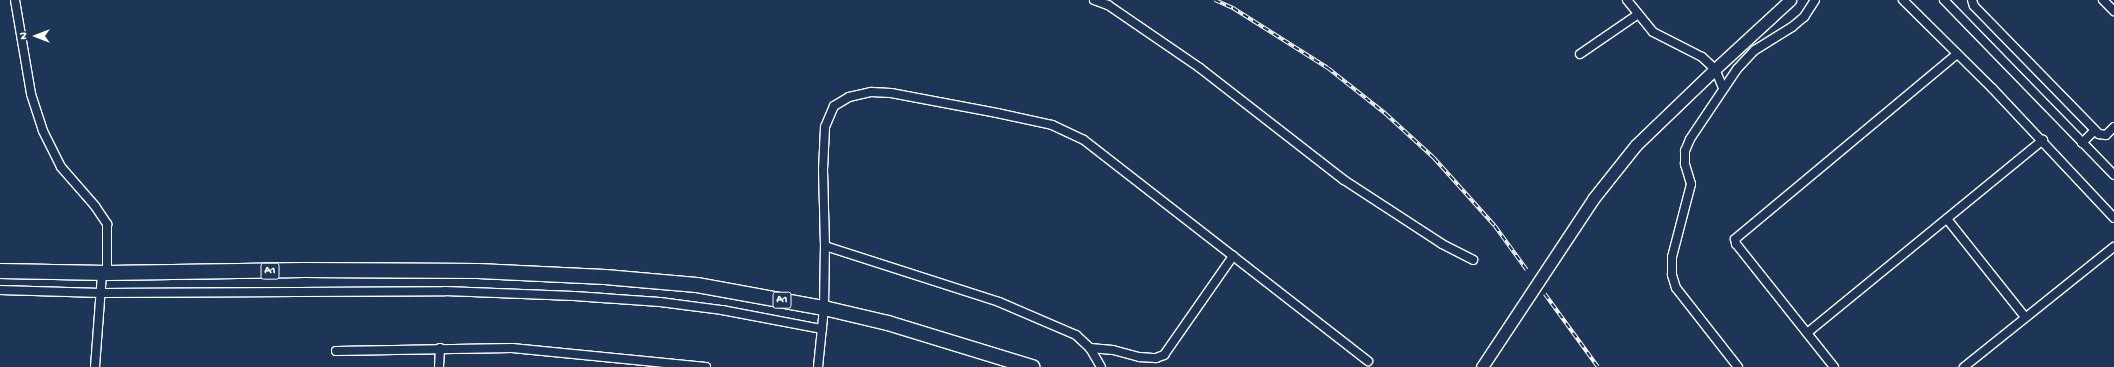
<!DOCTYPE html>
<html>
<head>
<meta charset="utf-8">
<style>
	body { margin:0 }
	#map { position:relative; width:2114px; height:367px; overflow:hidden; background:#1d3557; font-family:"Gochi Hand",sans-serif }
	div>[style] { position:absolute }
	[style*='--x'] { left:calc(var(--x)*1px); top:calc(var(--y)*1px); width:calc(var(--w)*1px); rotate:calc(var(--a)*1deg) }
	.roads { filter:drop-shadow(1px 0 #fff) drop-shadow(-1px 0 #fff) drop-shadow(0 1px #fff) drop-shadow(0 -1px #fff) }
	.street>* { height:8px; margin:-4px; padding:0 4px; transform-origin:4px; border-radius:4px; background:#1d3557 }
	.secondary>* { height:11px; margin:-5.5px; padding:0 5.5px; transform-origin:5.5px; border-radius:5.5px; background:#1d3557 }
	.highway>* { height:14px; margin:-7px; padding:0 7px; transform-origin:7px; border-radius:7px; background:#1d3557 }
	.rail>* { height:3.5px; margin-top:-1.75px; transform-origin:0; background:repeating-linear-gradient(90deg,#1d3557 0 6px,#fff 0 12px); box-sizing:border-box; border-block:1px solid #fff }
	span { translate:-50% -50%; white-space:nowrap; text-align:center; line-height:1.15; -webkit-text-stroke:3px #1d3557; paint-order:stroke }
	.shield-label span { padding:1px 3px; background:#1d3557; border:1px solid; border-radius:3px; -webkit-text-stroke-width:0 }
	.shield-label { font-size:11px; color:#fff; font-weight:700 }
	.north { position:absolute; left:16px; top:16px; width:40px; height:40px; -webkit-text-stroke:3px #1d3557; paint-order:stroke; rotate:270deg; font-size:11px; font-weight:700; line-height:16px; text-align:center; color:#fff }
	.north::after { content:''; display:block; margin:auto; width:14px; height:18px; background:#fff; clip-path:polygon(50% 0,100% 100%,50% 72%,0 100%) }
</style>
</head>
<body>
<div id="map">
	<div class="roads">
		<div class="street">
			<i style="--x:15;--y:0;--w:95;--a:80.3"></i>
			<i style="--x:31;--y:94;--w:39;--a:72"></i>
			<i style="--x:43;--y:131;--w:40;--a:63.4"></i>
			<i style="--x:61;--y:167;--w:52;--a:48.9"></i>
			<i style="--x:95;--y:206;--w:22;--a:56"></i>
			<i style="--x:107;--y:224;--w:49;--a:90"></i>
			<i style="--x:1094;--y:0;--w:15;--a:20"></i>
			<i style="--x:1108;--y:5;--w:112;--a:34.4"></i>
			<i style="--x:1200;--y:68;--w:182;--a:37.9"></i>
			<i style="--x:1344;--y:180;--w:117;--a:33.1"></i>
			<i style="--x:1442;--y:244;--w:35;--a:27"></i>
			<i style="--x:1627;--y:0;--w:41;--a:50.9"></i>
			<i style="--x:1653;--y:32;--w:55;--a:27"></i>
			<i style="--x:1702;--y:57;--w:18;--a:43"></i>
			<i style="--x:1715;--y:69;--w:21;--a:67"></i>
			<i style="--x:1903;--y:0;--w:125;--a:44.7"></i>
			<i style="--x:1992;--y:88;--w:178;--a:46.8"></i>
			<i style="--x:1944;--y:0;--w:244;--a:45.8"></i>
			<i style="--x:1972;--y:0;--w:6;--a:72"></i>
			<i style="--x:1974;--y:6;--w:179;--a:45.7"></i>
			<i style="--x:2099;--y:134;--w:7;--a:8"></i>
			<i style="--x:2106;--y:135;--w:11;--a:-45"></i>
			<i style="--x:2103;--y:0;--w:16;--a:45"></i>
			<i style="--x:1580;--y:54;--w:69;--a:-34.4"></i>
			<i style="--x:2082;--y:143;--w:18;--a:-45"></i>
			<i style="--x:1947;--y:219;--w:125;--a:51.5"></i>
			<i style="--x:825;--y:246;--w:183;--a:17.8"></i>
			<i style="--x:999;--y:302;--w:84;--a:23.2"></i>
			<i style="--x:1076;--y:335;--w:19;--a:43"></i>
			<i style="--x:1090;--y:348;--w:22;--a:60"></i>
			<i style="--x:0;--y:290;--w:101;--a:1.7"></i>
			<i style="--x:101;--y:293;--w:344;--a:-0.3"></i>
			<i style="--x:445;--y:291;--w:129;--a:2.2"></i>
			<i style="--x:574;--y:296;--w:86;--a:4"></i>
			<i style="--x:660;--y:302;--w:63;--a:7.4"></i>
			<i style="--x:722;--y:310;--w:102;--a:10.8"></i>
			<i style="--x:1807;--y:333;--w:305;--a:-39.3"></i>
			<i style="--x:1090;--y:348;--w:23;--a:5"></i>
			<i style="--x:1113;--y:350;--w:28;--a:15"></i>
			<i style="--x:1140;--y:357;--w:16;--a:4"></i>
			<i style="--x:1156;--y:358;--w:9;--a:-21"></i>
			<i style="--x:1164;--y:355;--w:121;--a:-55.1"></i>
			<i style="--x:336;--y:351;--w:176;--a:-1"></i>
			<i style="--x:512;--y:348;--w:195;--a:5.6"></i>
			<i style="--x:95;--y:367;--w:94;--a:-85.7"></i>
			<i style="--x:439;--y:367;--w:19;--a:-87"></i>
			<i style="--x:818;--y:367;--w:59;--a:-84.2"></i>
			<i style="--x:824;--y:308;--w:62;--a:-89.1"></i>
			<i style="--x:825;--y:246;--w:76;--a:-91.5"></i>
			<i style="--x:823;--y:170;--w:43;--a:-87.3"></i>
			<i style="--x:825;--y:127;--w:23;--a:-67"></i>
			<i style="--x:834;--y:106;--w:17;--a:-31"></i>
			<i style="--x:849;--y:97;--w:23;--a:-13"></i>
			<i style="--x:871;--y:92;--w:20;--a:3"></i>
			<i style="--x:891;--y:93;--w:108;--a:10.7"></i>
			<i style="--x:997;--y:113;--w:56;--a:12.3"></i>
			<i style="--x:1052;--y:125;--w:35;--a:25"></i>
			<i style="--x:1084;--y:140;--w:360;--a:37.9"></i>
			<i style="--x:1738;--y:367;--w:100;--a:-128.1"></i>
			<i style="--x:1676;--y:288;--w:14;--a:-107"></i>
			<i style="--x:1672;--y:275;--w:18;--a:-90"></i>
			<i style="--x:1672;--y:257;--w:75;--a:-75.4"></i>
			<i style="--x:1691;--y:184;--w:21;--a:-107"></i>
			<i style="--x:1685;--y:164;--w:13;--a:-90"></i>
			<i style="--x:1685;--y:151;--w:13;--a:-67"></i>
			<i style="--x:1690;--y:139;--w:84;--a:-56.1"></i>
			<i style="--x:1737;--y:69;--w:26;--a:-47"></i>
			<i style="--x:1755;--y:50;--w:44;--a:-31.9"></i>
			<i style="--x:1792;--y:27;--w:16;--a:-40"></i>
			<i style="--x:1804;--y:17;--w:20;--a:-57"></i>
			<i style="--x:1834;--y:367;--w:157;--a:-128.5"></i>
			<i style="--x:1736;--y:244;--w:5;--a:-101"></i>
			<i style="--x:1735;--y:239;--w:289;--a:-39.8"></i>
			<i style="--x:1964;--y:367;--w:192;--a:-38.7"></i>
		</div>
		<div class="secondary">
			<i style="--x:1482;--y:367;--w:201;--a:-56.5"></i>
			<i style="--x:1593;--y:199;--w:69;--a:-51.5"></i>
			<i style="--x:1636;--y:145;--w:110;--a:-43.9"></i>
			<i style="--x:1715;--y:69;--w:102;--a:-42.6"></i>
		</div>
		<div class="highway">
			<i style="--x:0;--y:271;--w:107;--a:1.1"></i>
			<i style="--x:107;--y:273;--w:197;--a:-0.9"></i>
			<i style="--x:304;--y:270;--w:174;--a:0.3"></i>
			<i style="--x:478;--y:271;--w:127;--a:2.7"></i>
			<i style="--x:605;--y:277;--w:92;--a:5"></i>
			<i style="--x:697;--y:285;--w:129;--a:10.3"></i>
			<i style="--x:824;--y:308;--w:66;--a:13.2"></i>
			<i style="--x:888;--y:323;--w:151;--a:17"></i>
		</div>
	</div>
	<div class="rail">
		<i style="--x:1215;--y:0;--w:20;--a:24"></i>
		<i style="--x:1233;--y:8;--w:112;--a:32.3"></i>
		<i style="--x:1328;--y:68;--w:74;--a:38.4"></i>
		<i style="--x:1386;--y:114;--w:65;--a:42.5"></i>
		<i style="--x:1434;--y:158;--w:91;--a:48.1"></i>
		<i style="--x:1495;--y:226;--w:54;--a:54"></i>
		<i style="--x:1545;--y:294;--w:90;--a:54"></i>
	</div>
	<div class="shield-label">
		<span style="left:270px;top:271px">A1</span>
		<span style="left:782px;top:300px">A1</span>
	</div>
	<div class="north">N</div>
</div>
</body>
</html>
